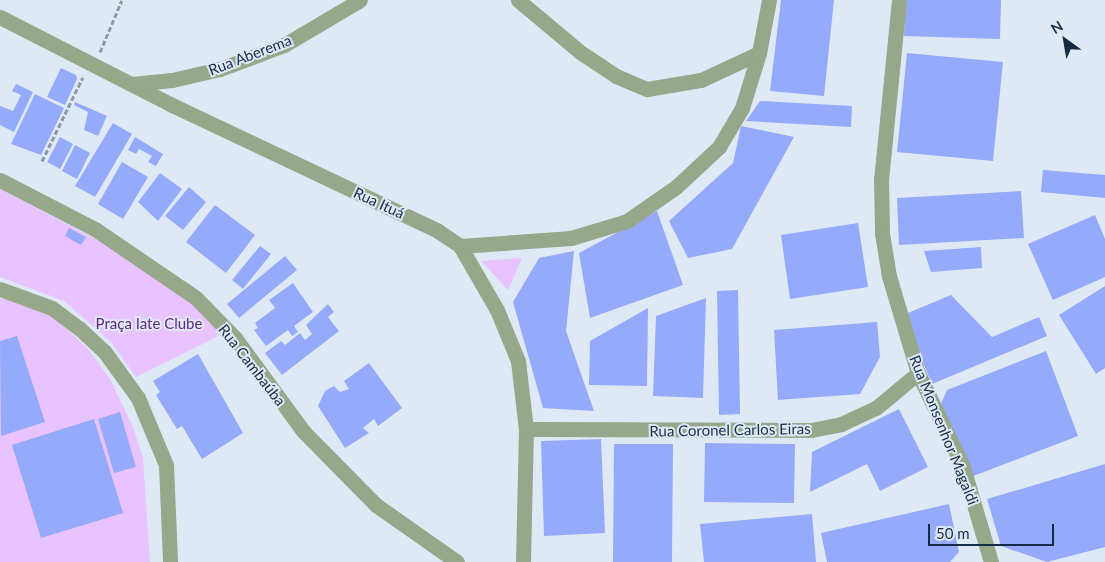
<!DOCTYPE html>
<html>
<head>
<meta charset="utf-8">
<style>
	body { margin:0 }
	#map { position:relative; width:1105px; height:562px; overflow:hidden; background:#dfe9f6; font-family:Lato,sans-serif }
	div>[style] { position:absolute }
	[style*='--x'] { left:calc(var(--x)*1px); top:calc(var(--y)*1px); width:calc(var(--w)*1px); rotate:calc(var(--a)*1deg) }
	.green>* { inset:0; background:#e8c3ff }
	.building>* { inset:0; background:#95aafb }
	.path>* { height:3px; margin-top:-1.5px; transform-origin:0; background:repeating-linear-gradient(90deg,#8b9aab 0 5px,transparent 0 7.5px) }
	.minor>* { height:15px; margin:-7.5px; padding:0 7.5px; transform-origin:7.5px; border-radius:7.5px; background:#96a78a }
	span { translate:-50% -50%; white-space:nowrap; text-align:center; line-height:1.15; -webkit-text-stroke:4px #dfe9f6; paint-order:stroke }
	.street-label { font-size:15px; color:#172c44 }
	.park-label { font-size:15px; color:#642882 }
	.north { position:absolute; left:1040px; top:15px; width:50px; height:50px; -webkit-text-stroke:4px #dfe9f6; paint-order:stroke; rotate:328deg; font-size:14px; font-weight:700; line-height:20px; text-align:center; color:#172c44 }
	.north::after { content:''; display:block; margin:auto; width:18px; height:22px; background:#172c44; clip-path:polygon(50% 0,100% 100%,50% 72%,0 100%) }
	.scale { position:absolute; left:928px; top:524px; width:126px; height:22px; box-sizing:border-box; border:2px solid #172c44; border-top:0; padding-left:6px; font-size:15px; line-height:18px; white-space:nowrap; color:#172c44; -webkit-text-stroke:4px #dfe9f6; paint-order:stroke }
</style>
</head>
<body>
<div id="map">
	<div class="green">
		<i style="clip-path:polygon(0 189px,141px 263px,215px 321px,217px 337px,136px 377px,111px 342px,64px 301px,0 277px)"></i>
		<i style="clip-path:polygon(522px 258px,508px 290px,481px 261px)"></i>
		<i style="clip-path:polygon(0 299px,13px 300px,55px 318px,88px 349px,110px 379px,133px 427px,143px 458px,150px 562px,0 562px)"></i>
	</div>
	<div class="building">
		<i style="clip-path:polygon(781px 0,834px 0,824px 96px,770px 91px)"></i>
		<i style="clip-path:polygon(905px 0,1001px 0,1000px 39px,904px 36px)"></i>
		<i style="clip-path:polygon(907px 53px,1003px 62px,993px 161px,897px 152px)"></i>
		<i style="clip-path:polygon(61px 68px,76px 75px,77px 79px,65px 105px,47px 97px)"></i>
		<i style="clip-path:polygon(16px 84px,33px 92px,14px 132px,0 125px,0 106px,13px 111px,21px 95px,12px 91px)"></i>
		<i style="clip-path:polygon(35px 94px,64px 108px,41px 155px,11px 144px)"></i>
		<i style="clip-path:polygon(760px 101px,852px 106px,851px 127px,746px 121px)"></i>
		<i style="clip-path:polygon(75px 102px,107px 116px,98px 136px,84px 130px,88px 112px,74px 105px)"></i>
		<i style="clip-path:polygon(113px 123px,132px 134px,95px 197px,75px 186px)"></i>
		<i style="clip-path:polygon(741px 126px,794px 137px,732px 249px,688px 258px,669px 221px,733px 163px)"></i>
		<i style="clip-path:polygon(60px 137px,73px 144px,60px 169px,47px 162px)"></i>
		<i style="clip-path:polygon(135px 137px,163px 154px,156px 166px,148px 162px,152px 156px,139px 149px,136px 154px,128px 150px)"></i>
		<i style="clip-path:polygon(75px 145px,90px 153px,77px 179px,62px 171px)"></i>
		<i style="clip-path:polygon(122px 162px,148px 177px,123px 219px,98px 204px)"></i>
		<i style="clip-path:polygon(1043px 170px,1105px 175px,1105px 198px,1041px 192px)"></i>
		<i style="clip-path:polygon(160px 173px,182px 189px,158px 221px,138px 202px)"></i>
		<i style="clip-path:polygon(189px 187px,206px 202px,183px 230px,165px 216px)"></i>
		<i style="clip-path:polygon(1021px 191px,1024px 238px,899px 245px,897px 198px)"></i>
		<i style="clip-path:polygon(215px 205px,255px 235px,226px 273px,186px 242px)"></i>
		<i style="clip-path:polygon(657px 211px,683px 285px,590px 318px,579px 253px)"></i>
		<i style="clip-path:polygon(1095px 215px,1105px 239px,1105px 277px,1053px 300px,1028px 244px)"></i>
		<i style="clip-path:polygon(858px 223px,868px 287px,790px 299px,781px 235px)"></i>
		<i style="clip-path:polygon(69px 228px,86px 237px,81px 245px,65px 236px)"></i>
		<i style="clip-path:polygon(260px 246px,271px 254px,243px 289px,232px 280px)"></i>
		<i style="clip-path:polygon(981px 247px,982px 268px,931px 272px,924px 251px)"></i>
		<i style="clip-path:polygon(574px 251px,566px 331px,594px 411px,543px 408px,513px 302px,539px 258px)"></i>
		<i style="clip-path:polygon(285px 256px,297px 270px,239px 318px,227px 304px)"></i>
		<i style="clip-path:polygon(293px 283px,313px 312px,294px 326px,298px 332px,292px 336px,288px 330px,266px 346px,254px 330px,258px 328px,255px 323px,275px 308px,269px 300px)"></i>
		<i style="clip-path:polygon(1105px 286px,1105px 368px,1096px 374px,1059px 315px)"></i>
		<i style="clip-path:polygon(738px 290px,740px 414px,719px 415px,717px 291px)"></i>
		<i style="clip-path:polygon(951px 295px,992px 337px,1039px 317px,1047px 336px,932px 384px,903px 315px)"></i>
		<i style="clip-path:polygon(706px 298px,703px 398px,653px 396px,656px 316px)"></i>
		<i style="clip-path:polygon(328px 304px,334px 312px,328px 317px,339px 331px,282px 375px,265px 353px,281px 341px,285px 345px,300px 333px,305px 340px,312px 334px,306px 325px)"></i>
		<i style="clip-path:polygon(648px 308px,647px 386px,589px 385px,590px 341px)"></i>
		<i style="clip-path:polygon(877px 322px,880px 357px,860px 394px,778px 400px,774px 330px)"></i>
		<i style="clip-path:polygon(17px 336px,45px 422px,1px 436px,0 341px)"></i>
		<i style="clip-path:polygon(1046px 351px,1078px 436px,968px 478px,940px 406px,947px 390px)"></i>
		<i style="clip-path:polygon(198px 354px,243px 433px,202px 459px,182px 426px,177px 429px,156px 395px,160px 392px,153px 381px)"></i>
		<i style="clip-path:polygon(369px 363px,402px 408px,378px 426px,374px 419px,363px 428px,369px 433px,345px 448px,318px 406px,325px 391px,334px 386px,340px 392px,349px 389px,344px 381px)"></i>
		<i style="clip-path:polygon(899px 409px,928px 467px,880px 491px,867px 464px,810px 492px,812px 452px)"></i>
		<i style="clip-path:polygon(120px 412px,136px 467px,114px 473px,98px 419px)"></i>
		<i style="clip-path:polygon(94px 419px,123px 513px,41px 538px,12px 445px)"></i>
		<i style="clip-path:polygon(601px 439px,605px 533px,544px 536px,541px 441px)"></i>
		<i style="clip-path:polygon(705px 443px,795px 444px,794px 503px,704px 502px)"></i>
		<i style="clip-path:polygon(614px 444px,673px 444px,672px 562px,613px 562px)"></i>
		<i style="clip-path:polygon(1105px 464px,1105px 547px,1047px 562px,1001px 546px,987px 499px)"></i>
		<i style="clip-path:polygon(949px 504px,959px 552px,950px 562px,827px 562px,821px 533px)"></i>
		<i style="clip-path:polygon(812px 514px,816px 562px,704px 562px,700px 524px)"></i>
	</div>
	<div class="path">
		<i style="--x:100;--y:52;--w:56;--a:-67.1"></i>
		<i style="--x:42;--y:161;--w:93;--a:-64"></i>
	</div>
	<div class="minor">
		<i style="--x:518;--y:0;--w:81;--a:40"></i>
		<i style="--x:580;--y:52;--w:43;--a:33.7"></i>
		<i style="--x:616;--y:76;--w:34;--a:23"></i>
		<i style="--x:647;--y:89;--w:55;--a:-9.5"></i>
		<i style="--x:701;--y:80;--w:64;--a:-25"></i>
		<i style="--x:899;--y:0;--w:180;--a:95.7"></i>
		<i style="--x:881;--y:179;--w:54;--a:88.9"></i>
		<i style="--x:882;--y:233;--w:44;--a:80.8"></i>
		<i style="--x:889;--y:276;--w:101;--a:73.4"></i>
		<i style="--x:918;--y:373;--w:104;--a:64.4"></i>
		<i style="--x:963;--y:467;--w:99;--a:73.6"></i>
		<i style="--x:0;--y:17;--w:193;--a:27.1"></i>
		<i style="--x:172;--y:105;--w:294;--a:25.3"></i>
		<i style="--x:438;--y:231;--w:27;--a:34"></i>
		<i style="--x:460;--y:246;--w:74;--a:60"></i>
		<i style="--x:497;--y:310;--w:55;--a:67.6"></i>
		<i style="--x:518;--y:361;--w:68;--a:83.3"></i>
		<i style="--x:526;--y:429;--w:133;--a:91.3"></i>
		<i style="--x:132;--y:84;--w:40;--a:-5.7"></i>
		<i style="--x:172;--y:80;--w:49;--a:-12.9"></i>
		<i style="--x:220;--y:69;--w:68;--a:-20.6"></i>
		<i style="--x:284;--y:45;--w:88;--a:-30.6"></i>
		<i style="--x:0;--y:180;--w:107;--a:27.3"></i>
		<i style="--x:95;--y:229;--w:122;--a:34.3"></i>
		<i style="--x:196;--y:298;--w:56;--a:45.7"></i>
		<i style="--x:235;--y:338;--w:115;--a:53.8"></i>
		<i style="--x:303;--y:431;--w:104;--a:45.4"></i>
		<i style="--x:376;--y:505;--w:99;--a:35.1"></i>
		<i style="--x:460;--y:246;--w:111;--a:-4.1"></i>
		<i style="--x:571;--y:238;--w:59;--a:-16.9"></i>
		<i style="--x:627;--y:221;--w:60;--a:-34.8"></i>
		<i style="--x:676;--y:187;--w:59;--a:-42.9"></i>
		<i style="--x:719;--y:147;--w:45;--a:-59.5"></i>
		<i style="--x:742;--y:108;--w:58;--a:-72.8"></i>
		<i style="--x:759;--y:53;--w:54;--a:-79.3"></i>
		<i style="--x:0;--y:289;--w:55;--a:20.1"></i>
		<i style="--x:52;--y:308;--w:34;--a:37"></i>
		<i style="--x:79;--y:328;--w:34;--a:43"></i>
		<i style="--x:104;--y:351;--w:58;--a:54.1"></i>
		<i style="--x:138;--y:398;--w:73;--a:67.3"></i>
		<i style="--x:166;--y:465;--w:97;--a:87.6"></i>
		<i style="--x:526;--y:429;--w:285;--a:0.2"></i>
		<i style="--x:811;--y:430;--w:31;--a:-11"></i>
		<i style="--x:841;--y:424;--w:38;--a:-25"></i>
		<i style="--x:876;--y:408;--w:55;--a:-39.8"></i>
	</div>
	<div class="street-label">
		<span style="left:250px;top:55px;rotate:-21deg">Rua Aberema</span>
		<span style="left:379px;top:203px;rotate:25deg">Rua Ituá</span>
		<span style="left:252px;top:365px;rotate:52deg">Rua Cambaúba</span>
		<span style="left:730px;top:430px;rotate:-1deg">Rua Coronel Carlos Eiras</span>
		<span style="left:944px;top:430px;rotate:68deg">Rua Monsenhor Magaldi</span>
	</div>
	<div class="park-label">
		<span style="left:149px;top:324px">Praça Iate Clube</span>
	</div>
	<div class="north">N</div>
	<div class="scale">50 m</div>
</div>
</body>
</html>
